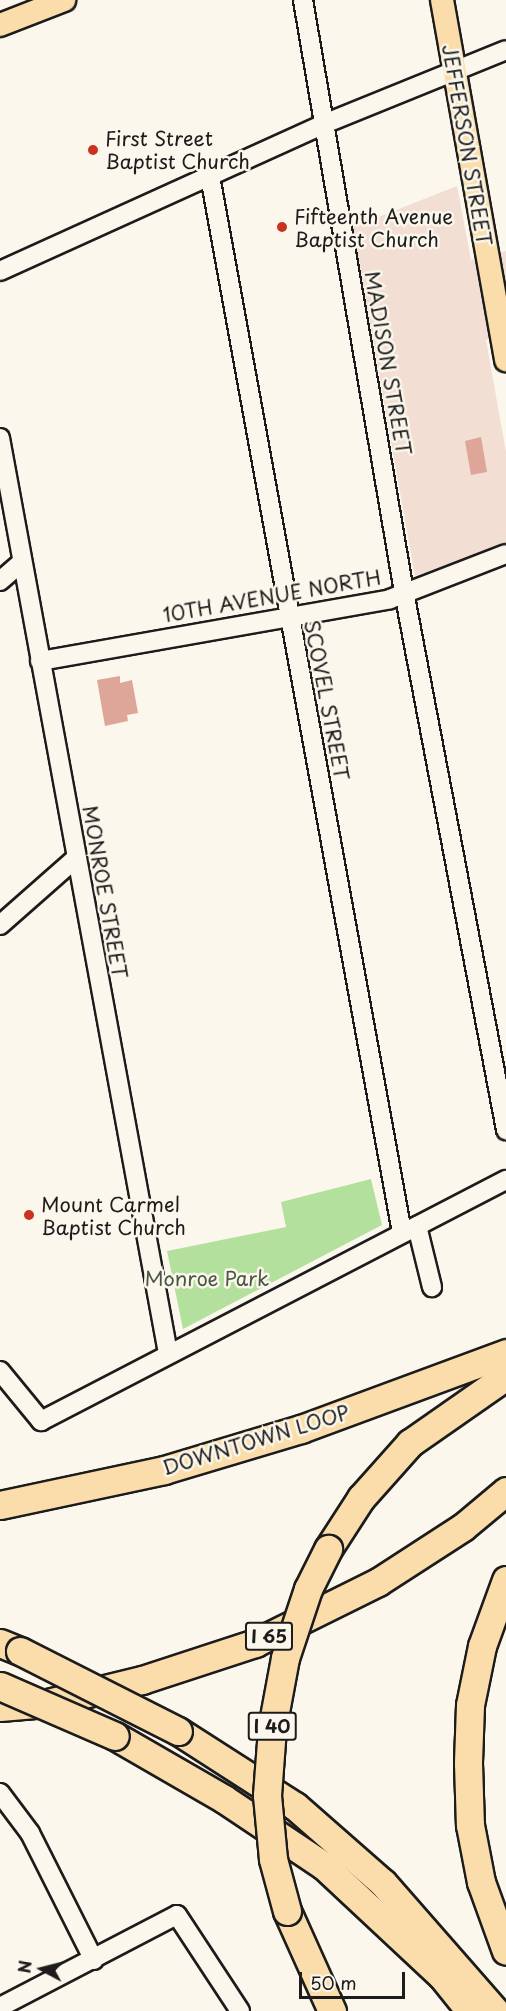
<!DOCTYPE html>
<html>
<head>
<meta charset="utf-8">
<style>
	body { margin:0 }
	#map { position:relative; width:506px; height:2011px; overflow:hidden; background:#fbf7ec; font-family:"Playpen Sans",sans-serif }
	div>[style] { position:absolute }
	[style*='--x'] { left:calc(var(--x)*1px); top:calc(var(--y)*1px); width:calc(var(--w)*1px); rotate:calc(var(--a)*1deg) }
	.built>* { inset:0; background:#f2ded3 }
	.green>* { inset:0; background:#b4e09e }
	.building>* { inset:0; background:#dea599 }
	.roads { filter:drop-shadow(2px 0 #1c1c1c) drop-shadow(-2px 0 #1c1c1c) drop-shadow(0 2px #1c1c1c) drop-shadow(0 -2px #1c1c1c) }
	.minor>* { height:18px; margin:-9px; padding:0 9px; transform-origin:9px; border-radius:9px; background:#fbf7ec }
	.major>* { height:22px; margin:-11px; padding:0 11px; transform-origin:11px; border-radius:11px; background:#fbddab }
	.highway>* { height:27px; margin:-13.5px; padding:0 13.5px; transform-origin:13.5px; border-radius:13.5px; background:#fbddab }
	.bridges { filter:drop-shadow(2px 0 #1c1c1c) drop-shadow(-2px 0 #1c1c1c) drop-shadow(0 2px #1c1c1c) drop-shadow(0 -2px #1c1c1c) }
	.highway-bridge>* { height:27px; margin:-13.5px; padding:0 13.5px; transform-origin:13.5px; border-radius:13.5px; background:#fbddab }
	.dots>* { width:16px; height:16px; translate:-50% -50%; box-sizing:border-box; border:3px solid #fbf7ec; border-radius:50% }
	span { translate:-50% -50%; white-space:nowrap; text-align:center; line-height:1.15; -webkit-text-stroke:5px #fbf7ec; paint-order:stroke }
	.shield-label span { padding:2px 4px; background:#fbf7ec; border:2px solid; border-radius:4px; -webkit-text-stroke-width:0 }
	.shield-label { font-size:18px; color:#1c1c1c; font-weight:700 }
	.poi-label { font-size:20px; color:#1c1c1c }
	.left { translate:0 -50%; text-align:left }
	.street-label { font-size:20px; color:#1c1c1c }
	.park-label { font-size:20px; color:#4a5743 }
	.north { position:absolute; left:12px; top:1939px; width:60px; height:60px; -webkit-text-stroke:4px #fbf7ec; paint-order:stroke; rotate:277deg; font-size:16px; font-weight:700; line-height:24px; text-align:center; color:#1c1c1c }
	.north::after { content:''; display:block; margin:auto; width:21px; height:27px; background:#1c1c1c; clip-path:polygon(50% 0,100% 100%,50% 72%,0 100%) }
	.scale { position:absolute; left:299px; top:1972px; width:106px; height:27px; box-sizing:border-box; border:3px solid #1c1c1c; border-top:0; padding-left:8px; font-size:18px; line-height:21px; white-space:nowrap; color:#1c1c1c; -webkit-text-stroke:4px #fbf7ec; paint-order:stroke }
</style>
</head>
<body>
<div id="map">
	<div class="built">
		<i style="clip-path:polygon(457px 186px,471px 260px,506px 251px,506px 333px,486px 340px,506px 452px,506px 545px,415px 576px,353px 227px)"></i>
	</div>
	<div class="green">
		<i style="clip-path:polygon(371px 1179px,382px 1225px,183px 1329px,167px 1251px,286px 1227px,281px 1202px)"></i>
	</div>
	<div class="building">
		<i style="clip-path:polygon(481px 437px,487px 472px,471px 475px,465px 441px)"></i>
		<i style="clip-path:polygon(120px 676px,120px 683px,132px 680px,138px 713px,127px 715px,128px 721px,105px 726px,97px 680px)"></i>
	</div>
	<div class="roads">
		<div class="minor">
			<i style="--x:303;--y:0;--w:601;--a:80.32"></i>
			<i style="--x:404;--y:592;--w:548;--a:79.26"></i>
			<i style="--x:210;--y:176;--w:1073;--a:79.7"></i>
			<i style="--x:0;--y:271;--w:356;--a:-24.4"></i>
			<i style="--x:324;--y:124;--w:196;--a:-22.1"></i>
			<i style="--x:0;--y:438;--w:930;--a:79.6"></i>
			<i style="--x:0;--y:581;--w:29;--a:-41"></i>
			<i style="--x:40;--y:661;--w:355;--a:-10"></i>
			<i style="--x:390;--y:599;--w:124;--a:-21.2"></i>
			<i style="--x:0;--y:925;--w:101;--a:-41.4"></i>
			<i style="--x:417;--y:1226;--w:63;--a:76.2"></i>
			<i style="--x:0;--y:1371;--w:65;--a:50.6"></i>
			<i style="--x:41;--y:1421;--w:524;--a:-27.4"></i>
			<i style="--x:0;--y:1793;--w:50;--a:53.1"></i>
			<i style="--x:30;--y:1833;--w:142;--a:63.3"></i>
			<i style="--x:0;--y:2007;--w:199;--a:-27.5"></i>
			<i style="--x:177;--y:1915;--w:115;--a:56.7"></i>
		</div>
		<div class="major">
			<i style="--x:442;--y:0;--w:366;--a:79.9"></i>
			<i style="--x:0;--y:25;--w:69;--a:-21.3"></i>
		</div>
		<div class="highway">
			<i style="--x:0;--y:1505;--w:168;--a:-12"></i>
			<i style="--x:164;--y:1470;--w:143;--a:-16.7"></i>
			<i style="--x:301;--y:1429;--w:219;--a:-20.3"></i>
			<i style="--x:328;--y:1549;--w:61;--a:-57.1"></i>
			<i style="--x:361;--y:1498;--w:74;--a:-48.3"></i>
			<i style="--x:410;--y:1443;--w:117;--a:-34.9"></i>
			<i style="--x:506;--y:1580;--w:70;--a:110"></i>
			<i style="--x:482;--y:1646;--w:60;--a:101.5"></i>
			<i style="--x:470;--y:1705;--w:58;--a:92"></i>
			<i style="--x:468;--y:1763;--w:62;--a:88.2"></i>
			<i style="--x:470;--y:1825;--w:58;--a:79.1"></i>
			<i style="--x:481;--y:1882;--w:73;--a:70.1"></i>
			<i style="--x:0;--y:1643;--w:22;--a:22"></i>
			<i style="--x:0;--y:1707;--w:47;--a:-4.9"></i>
			<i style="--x:47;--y:1703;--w:98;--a:-13.6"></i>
			<i style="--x:142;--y:1680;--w:119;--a:-18.1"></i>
			<i style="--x:255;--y:1643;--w:137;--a:-26.4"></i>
			<i style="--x:378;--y:1582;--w:101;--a:-32.9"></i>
			<i style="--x:463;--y:1527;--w:56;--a:-39.9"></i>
			<i style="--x:178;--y:1731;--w:139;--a:32.7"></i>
			<i style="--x:295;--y:1806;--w:117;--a:41.2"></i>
			<i style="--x:383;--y:1883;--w:170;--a:48.8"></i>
			<i style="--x:115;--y:1736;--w:126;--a:30"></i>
			<i style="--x:224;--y:1799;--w:120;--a:33.8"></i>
			<i style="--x:324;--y:1866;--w:161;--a:43"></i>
			<i style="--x:442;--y:1976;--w:45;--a:51.3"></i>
			<i style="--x:287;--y:1911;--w:110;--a:65.8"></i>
		</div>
	</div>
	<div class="bridges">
		<div class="highway-bridge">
			<i style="--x:20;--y:1651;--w:177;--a:26.9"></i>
			<i style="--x:0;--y:1686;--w:125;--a:23.5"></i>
			<i style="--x:287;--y:1911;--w:54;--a:-105.1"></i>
			<i style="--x:273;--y:1859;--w:64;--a:-95.4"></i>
			<i style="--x:267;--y:1795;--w:67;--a:-85.7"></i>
			<i style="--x:272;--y:1728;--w:71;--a:-79.5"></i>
			<i style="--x:285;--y:1658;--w:73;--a:-71.6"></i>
			<i style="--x:308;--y:1589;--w:45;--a:-63.4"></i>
		</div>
	</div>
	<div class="dots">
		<i style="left:93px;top:150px;background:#c8321e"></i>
		<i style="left:282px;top:227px;background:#c8321e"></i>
		<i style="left:29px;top:1215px;background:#c8321e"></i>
	</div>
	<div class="shield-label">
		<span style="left:269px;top:1636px">I 65</span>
		<span style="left:272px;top:1726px">I 40</span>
	</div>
	<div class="poi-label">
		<span class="left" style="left:105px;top:150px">First Street<br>Baptist Church</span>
		<span class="left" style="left:294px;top:228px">Fifteenth Avenue<br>Baptist Church</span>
		<span class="left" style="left:41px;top:1216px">Mount Carmel<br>Baptist Church</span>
	</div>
	<div class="street-label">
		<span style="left:467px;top:145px;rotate:80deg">JEFFERSON STREET</span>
		<span style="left:388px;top:363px;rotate:80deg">MADISON STREET</span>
		<span style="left:272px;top:596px;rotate:-10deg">10TH AVENUE NORTH</span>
		<span style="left:327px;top:700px;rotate:79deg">SCOVEL STREET</span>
		<span style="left:105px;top:892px;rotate:80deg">MONROE STREET</span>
		<span style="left:256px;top:1440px;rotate:-17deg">DOWNTOWN LOOP</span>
	</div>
	<div class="park-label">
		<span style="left:207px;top:1278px">Monroe Park</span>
	</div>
	<div class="north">N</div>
	<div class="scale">50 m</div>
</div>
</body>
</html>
